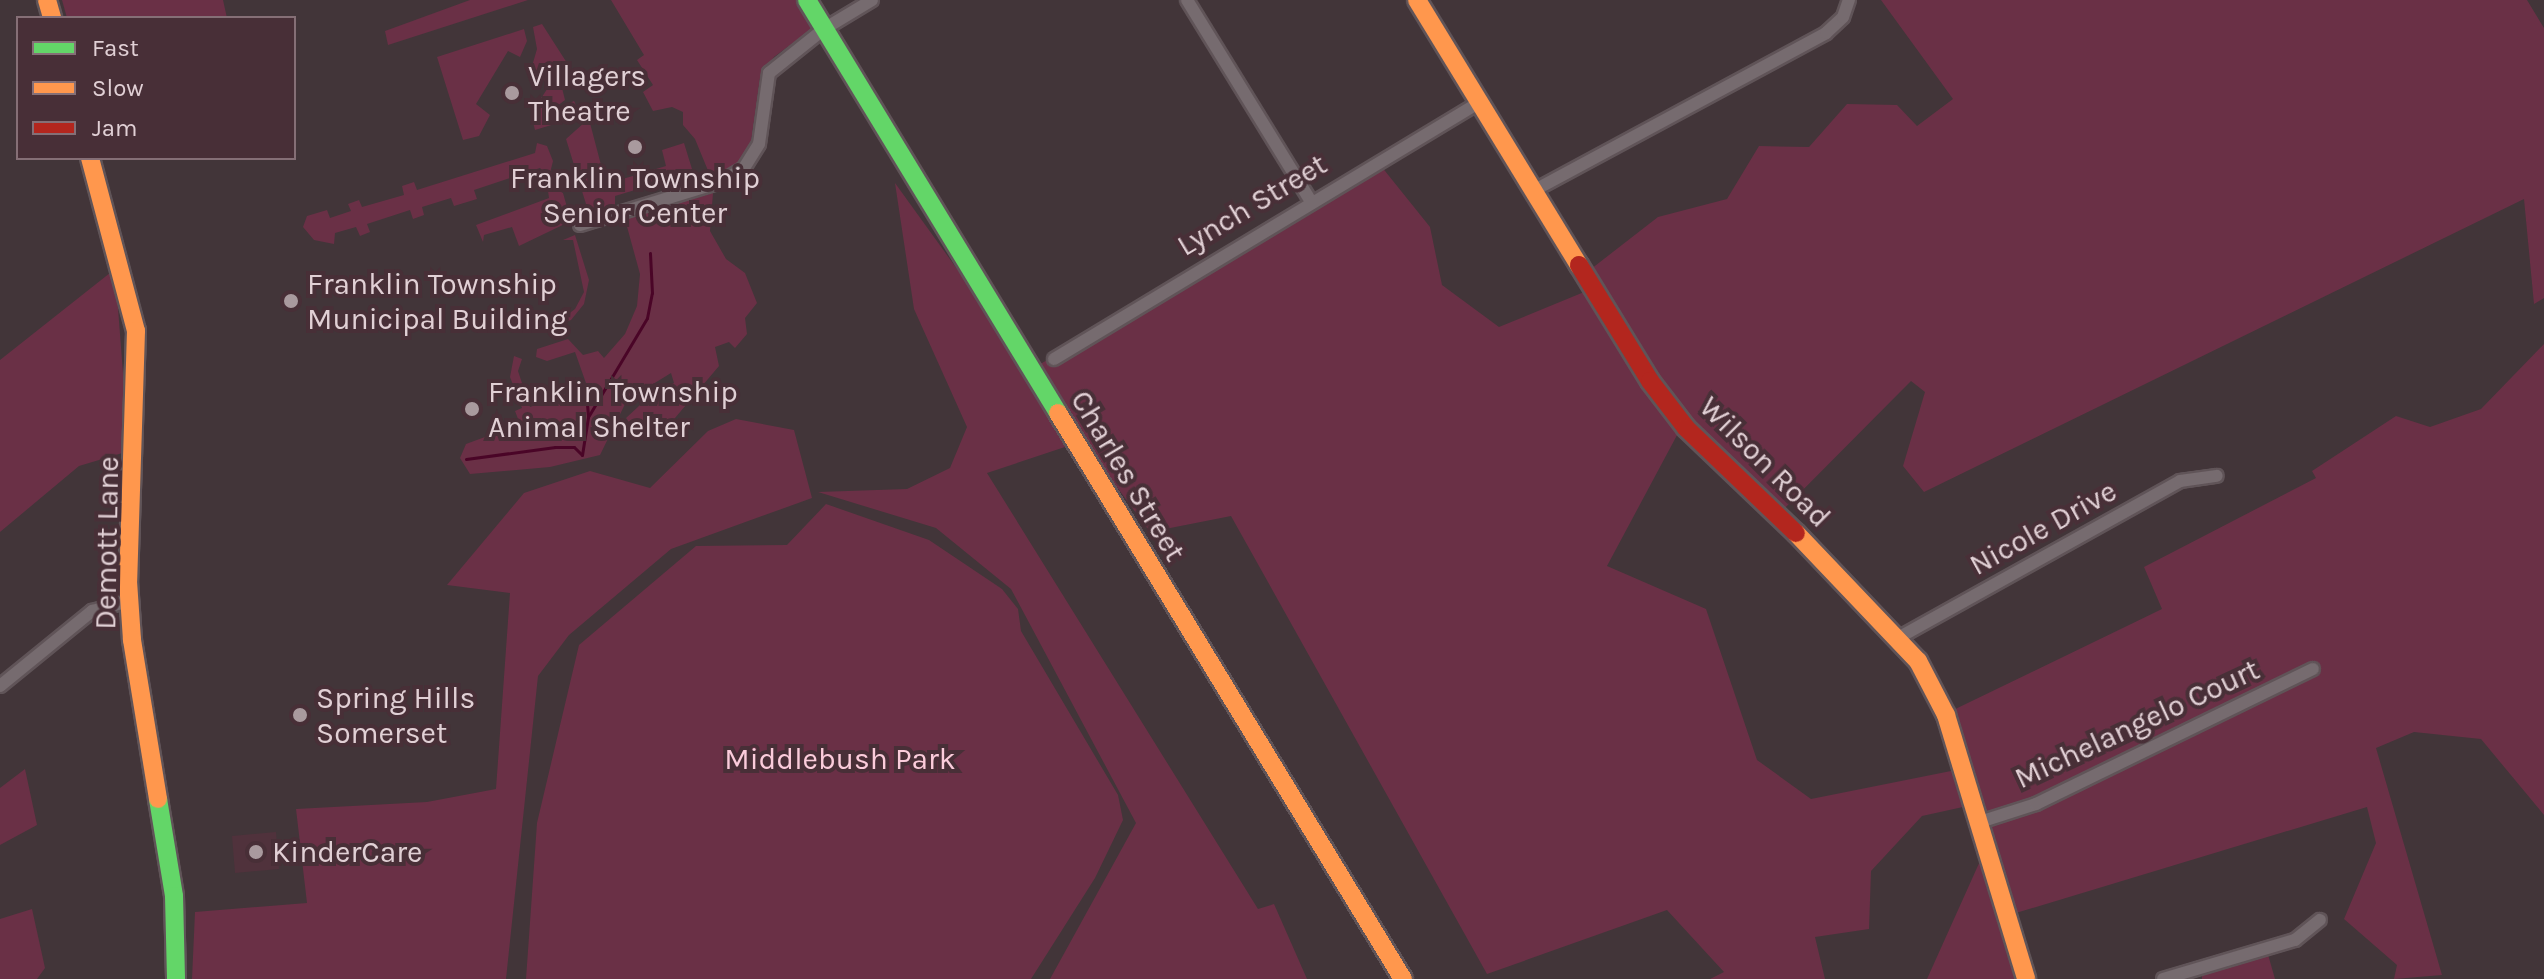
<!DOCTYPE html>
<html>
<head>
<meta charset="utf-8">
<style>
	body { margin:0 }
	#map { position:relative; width:2544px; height:979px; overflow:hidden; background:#423539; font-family:Karla,sans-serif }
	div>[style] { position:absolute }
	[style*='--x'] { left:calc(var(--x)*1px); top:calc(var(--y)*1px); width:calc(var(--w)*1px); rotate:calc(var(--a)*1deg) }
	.built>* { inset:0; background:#50323c }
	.green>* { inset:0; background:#6a3046 }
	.stream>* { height:3px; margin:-1.5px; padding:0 1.5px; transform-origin:1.5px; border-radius:1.5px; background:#4a0527 }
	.roads { filter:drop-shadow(2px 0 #605458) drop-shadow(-2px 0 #605458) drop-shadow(0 2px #605458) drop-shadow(0 -2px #605458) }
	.street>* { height:12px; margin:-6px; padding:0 6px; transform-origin:6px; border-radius:6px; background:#766b6f }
	.fast>* { height:18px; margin:-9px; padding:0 9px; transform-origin:9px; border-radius:9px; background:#63d668 }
	.slow>* { height:18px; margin:-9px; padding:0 9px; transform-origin:9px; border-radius:9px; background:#ff974d }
	.jam>* { height:18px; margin:-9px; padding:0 9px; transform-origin:9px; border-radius:9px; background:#b3261e }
	.dots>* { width:22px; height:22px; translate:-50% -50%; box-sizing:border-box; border:4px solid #482f37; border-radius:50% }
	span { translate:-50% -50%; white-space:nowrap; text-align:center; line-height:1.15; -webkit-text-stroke:8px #482f37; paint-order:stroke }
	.poi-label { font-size:30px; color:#e1d0d5 }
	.left { translate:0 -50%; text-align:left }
	.street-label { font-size:30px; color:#e1d0d5 }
	.park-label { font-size:30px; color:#fbccdb }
	.legend { position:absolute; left:16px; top:16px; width:280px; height:144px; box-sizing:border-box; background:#482f37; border:2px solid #856f76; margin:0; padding:10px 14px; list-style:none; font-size:24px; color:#e1d0d5 }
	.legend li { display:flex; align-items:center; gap:16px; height:40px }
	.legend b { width:40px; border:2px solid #856f76 }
</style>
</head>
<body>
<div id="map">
	<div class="built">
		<i style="clip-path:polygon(276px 832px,279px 869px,235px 873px,232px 836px)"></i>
	</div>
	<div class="green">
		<i style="clip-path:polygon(62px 0,223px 0,227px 18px,67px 18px)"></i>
		<i style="clip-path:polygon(470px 0,528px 0,388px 45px,385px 31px)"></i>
		<i style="clip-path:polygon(611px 0,801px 0,817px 25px,774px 57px,760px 78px,750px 149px,739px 165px,721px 175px,709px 173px,695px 139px,683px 125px,683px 112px,672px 107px,653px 111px,643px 92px,653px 85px,637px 60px,644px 55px)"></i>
		<i style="clip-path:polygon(1881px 0,2527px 0,2544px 28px,2544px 298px,2534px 304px,2524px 199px,1924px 492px,1903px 466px,1925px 392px,1911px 381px,1777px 516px,1683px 424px,1607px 566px,1706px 609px,1757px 760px,1811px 799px,1961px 769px,1945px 714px,2162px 609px,2144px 567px,2316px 478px,2312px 471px,2396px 416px,2430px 427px,2481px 409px,2544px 344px,2544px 815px,2481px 739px,2414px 732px,2376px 748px,2442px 975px,2394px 979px,2397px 965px,2344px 919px,2376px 843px,2367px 807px,2006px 916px,2024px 979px,1927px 979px,1985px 850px,1972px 805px,1922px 816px,1871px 871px,1869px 929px,1815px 937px,1825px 979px,1710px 979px,1724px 972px,1667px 910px,1487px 974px,1231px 516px,1150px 532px,1083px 441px,987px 473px,1258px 909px,1274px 904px,1307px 979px,1050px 979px,1136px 823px,1011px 589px,936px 528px,818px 492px,907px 489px,950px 468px,967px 427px,914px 309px,895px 183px,1030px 370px,1381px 166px,1430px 227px,1442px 285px,1499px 327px,1589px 290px,1582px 276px,1658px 217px,1727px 199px,1759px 146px,1809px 147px,1847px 104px,1897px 105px,1917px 126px,1953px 99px)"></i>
		<i style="clip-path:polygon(542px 24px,567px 63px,545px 81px,530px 73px,537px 49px,533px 27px)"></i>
		<i style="clip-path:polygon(524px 29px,527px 41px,520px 57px,508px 51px,476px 104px,490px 115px,479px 136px,463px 140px,437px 57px)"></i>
		<i style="clip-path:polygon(558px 72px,565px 100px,548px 113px,574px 101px,577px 107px,558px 123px,535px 130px,531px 114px)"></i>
		<i style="clip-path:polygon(585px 122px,590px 123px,606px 184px,666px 166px,662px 150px,684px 143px,696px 182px,690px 184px,685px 175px,615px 196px,615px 209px,590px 217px,566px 139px)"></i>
		<i style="clip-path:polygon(537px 143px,547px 146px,553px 161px,549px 177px,540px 168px,474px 190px,477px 199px,454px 206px,451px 198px,422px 207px,424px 215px,413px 219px,410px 210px,367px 224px,370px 232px,360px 236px,356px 227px,335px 233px,334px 244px,314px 240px,303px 227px,307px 216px,327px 210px,330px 218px,351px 211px,348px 204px,359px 200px,362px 207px,404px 195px,402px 186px,414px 182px,417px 190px,535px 153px)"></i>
		<i style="clip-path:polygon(554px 188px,563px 193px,571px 221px,519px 246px,512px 227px,484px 235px,483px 242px,476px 225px,549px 198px,548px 191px)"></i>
		<i style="clip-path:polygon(713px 193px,710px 231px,726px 259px,745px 273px,757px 303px,745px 318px,747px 334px,735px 348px,729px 342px,715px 347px,719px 366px,664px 431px,638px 435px,626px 418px,653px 393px,674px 383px,671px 373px,627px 400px,600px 455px,550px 467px,470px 474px,460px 458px,466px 444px,520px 424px,515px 411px,522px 408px,510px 377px,514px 356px,522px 359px,518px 371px,530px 407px,587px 386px,575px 352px,547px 361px,536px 357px,537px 349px,568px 339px,583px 355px,598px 351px,604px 358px,625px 334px,637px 306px,640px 274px,626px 223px,616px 221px)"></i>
		<i style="clip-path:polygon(575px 235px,589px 280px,584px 304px,571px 320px,538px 331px,534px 320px,542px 317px,546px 326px,559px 321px,575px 309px,584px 292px,573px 240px,563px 240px)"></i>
		<i style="clip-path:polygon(115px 269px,129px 451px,79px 466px,0 532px,0 360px)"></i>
		<i style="clip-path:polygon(736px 419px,794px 430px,812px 498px,671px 549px,569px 635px,538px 676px,506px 979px,192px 979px,195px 912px,307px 903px,296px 809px,427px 802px,496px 789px,510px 593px,447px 585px,524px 493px,590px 471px,650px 488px,708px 431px)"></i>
		<i style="clip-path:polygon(826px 504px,929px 540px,1002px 589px,1018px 609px,1021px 631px,1118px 795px,1123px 820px,1095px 878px,1031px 979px,526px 979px,537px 823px,579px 645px,696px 546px,787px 545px)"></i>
		<i style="clip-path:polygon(25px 769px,37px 825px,0 845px,0 788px)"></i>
		<i style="clip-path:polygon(32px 909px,45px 968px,37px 979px,0 979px,0 919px)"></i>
		<i style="clip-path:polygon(2267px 951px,2275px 979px,2202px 979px,2202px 969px)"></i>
	</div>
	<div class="stream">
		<i style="--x:587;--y:404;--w:12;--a:85"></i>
		<i style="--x:582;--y:455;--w:38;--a:-81"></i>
		<i style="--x:588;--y:417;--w:115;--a:-59.2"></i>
		<i style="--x:647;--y:318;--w:25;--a:-79"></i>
		<i style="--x:652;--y:293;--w:40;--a:-92.9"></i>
		<i style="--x:466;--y:459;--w:90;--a:-7.7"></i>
		<i style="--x:555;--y:447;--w:19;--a:0"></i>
		<i style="--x:574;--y:447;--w:11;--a:45"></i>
	</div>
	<div class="roads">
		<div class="street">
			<i style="--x:1187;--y:0;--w:235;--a:58.4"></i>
			<i style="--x:1533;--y:191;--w:333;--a:-28.3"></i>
			<i style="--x:1826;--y:33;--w:23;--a:-43"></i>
			<i style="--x:1843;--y:17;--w:18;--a:-71"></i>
			<i style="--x:580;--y:225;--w:147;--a:-17"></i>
			<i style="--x:721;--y:182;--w:27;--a:-31"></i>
			<i style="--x:744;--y:168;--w:28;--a:-58"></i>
			<i style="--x:759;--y:144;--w:72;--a:-82"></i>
			<i style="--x:769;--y:73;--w:70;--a:-38.7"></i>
			<i style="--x:824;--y:29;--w:56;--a:-31.1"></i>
			<i style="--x:1054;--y:359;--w:498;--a:-31.1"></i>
			<i style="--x:1898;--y:638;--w:323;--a:-29.1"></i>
			<i style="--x:2180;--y:481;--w:37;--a:-8"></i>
			<i style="--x:0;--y:686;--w:119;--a:-39.2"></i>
			<i style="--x:92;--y:611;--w:39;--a:-15"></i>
			<i style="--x:1980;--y:822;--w:59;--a:-17.8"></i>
			<i style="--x:2036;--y:804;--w:308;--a:-26"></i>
			<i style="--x:2163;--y:979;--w:138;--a:-16.5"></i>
			<i style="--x:2295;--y:940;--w:32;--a:-39"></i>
		</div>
		<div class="fast">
			<i style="--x:807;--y:0;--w:483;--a:58.7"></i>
			<i style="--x:158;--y:799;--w:98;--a:80.6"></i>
			<i style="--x:174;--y:896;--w:83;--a:88.6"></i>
		</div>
		<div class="slow">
			<i style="--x:47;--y:0;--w:19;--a:74"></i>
			<i style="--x:1417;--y:0;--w:311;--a:58.6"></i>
			<i style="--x:90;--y:158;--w:179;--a:75.1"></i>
			<i style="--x:136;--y:331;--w:250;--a:91.8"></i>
			<i style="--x:128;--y:581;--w:59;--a:86.1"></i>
			<i style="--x:132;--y:640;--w:161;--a:80.7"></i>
			<i style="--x:1058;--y:413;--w:663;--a:58.64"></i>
			<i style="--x:1796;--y:533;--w:177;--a:46.4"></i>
			<i style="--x:1918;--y:661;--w:61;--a:62.6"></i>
			<i style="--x:1946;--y:715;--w:276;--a:73.1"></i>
		</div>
		<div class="jam">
			<i style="--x:1579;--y:265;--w:136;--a:58.5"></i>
			<i style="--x:1650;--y:381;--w:59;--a:52.5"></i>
			<i style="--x:1686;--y:428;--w:152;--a:43.7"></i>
		</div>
	</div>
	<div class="dots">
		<i style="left:512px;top:93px;background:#a99a9e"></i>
		<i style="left:635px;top:147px;background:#a99a9e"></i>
		<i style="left:291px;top:301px;background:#a99a9e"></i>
		<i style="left:472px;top:409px;background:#a99a9e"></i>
		<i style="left:300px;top:715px;background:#a99a9e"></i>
		<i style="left:256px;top:852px;background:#a99a9e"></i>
	</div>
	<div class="poi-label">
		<span class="left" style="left:528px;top:93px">Villagers<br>Theatre</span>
		<span style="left:635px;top:195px">Franklin Township<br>Senior Center</span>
		<span class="left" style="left:307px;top:301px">Franklin Township<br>Municipal Building</span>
		<span class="left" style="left:488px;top:409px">Franklin Township<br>Animal Shelter</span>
		<span class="left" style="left:316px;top:715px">Spring Hills<br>Somerset</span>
		<span class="left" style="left:272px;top:852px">KinderCare</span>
	</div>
	<div class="street-label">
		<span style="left:1252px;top:205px;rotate:-31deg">Lynch Street</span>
		<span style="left:1765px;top:462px;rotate:45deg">Wilson Road</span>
		<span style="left:1128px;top:476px;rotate:59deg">Charles Street</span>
		<span style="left:2043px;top:528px;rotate:-29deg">Nicole Drive</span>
		<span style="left:107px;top:543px;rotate:-89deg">Demott Lane</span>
		<span style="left:2137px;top:724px;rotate:-25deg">Michelangelo Court</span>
	</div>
	<div class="park-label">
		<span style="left:840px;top:759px">Middlebush Park</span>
	</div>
	<ul class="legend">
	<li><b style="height:10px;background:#63d668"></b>Fast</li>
	<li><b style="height:10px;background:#ff974d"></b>Slow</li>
	<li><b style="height:10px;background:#b3261e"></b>Jam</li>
	</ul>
</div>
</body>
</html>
